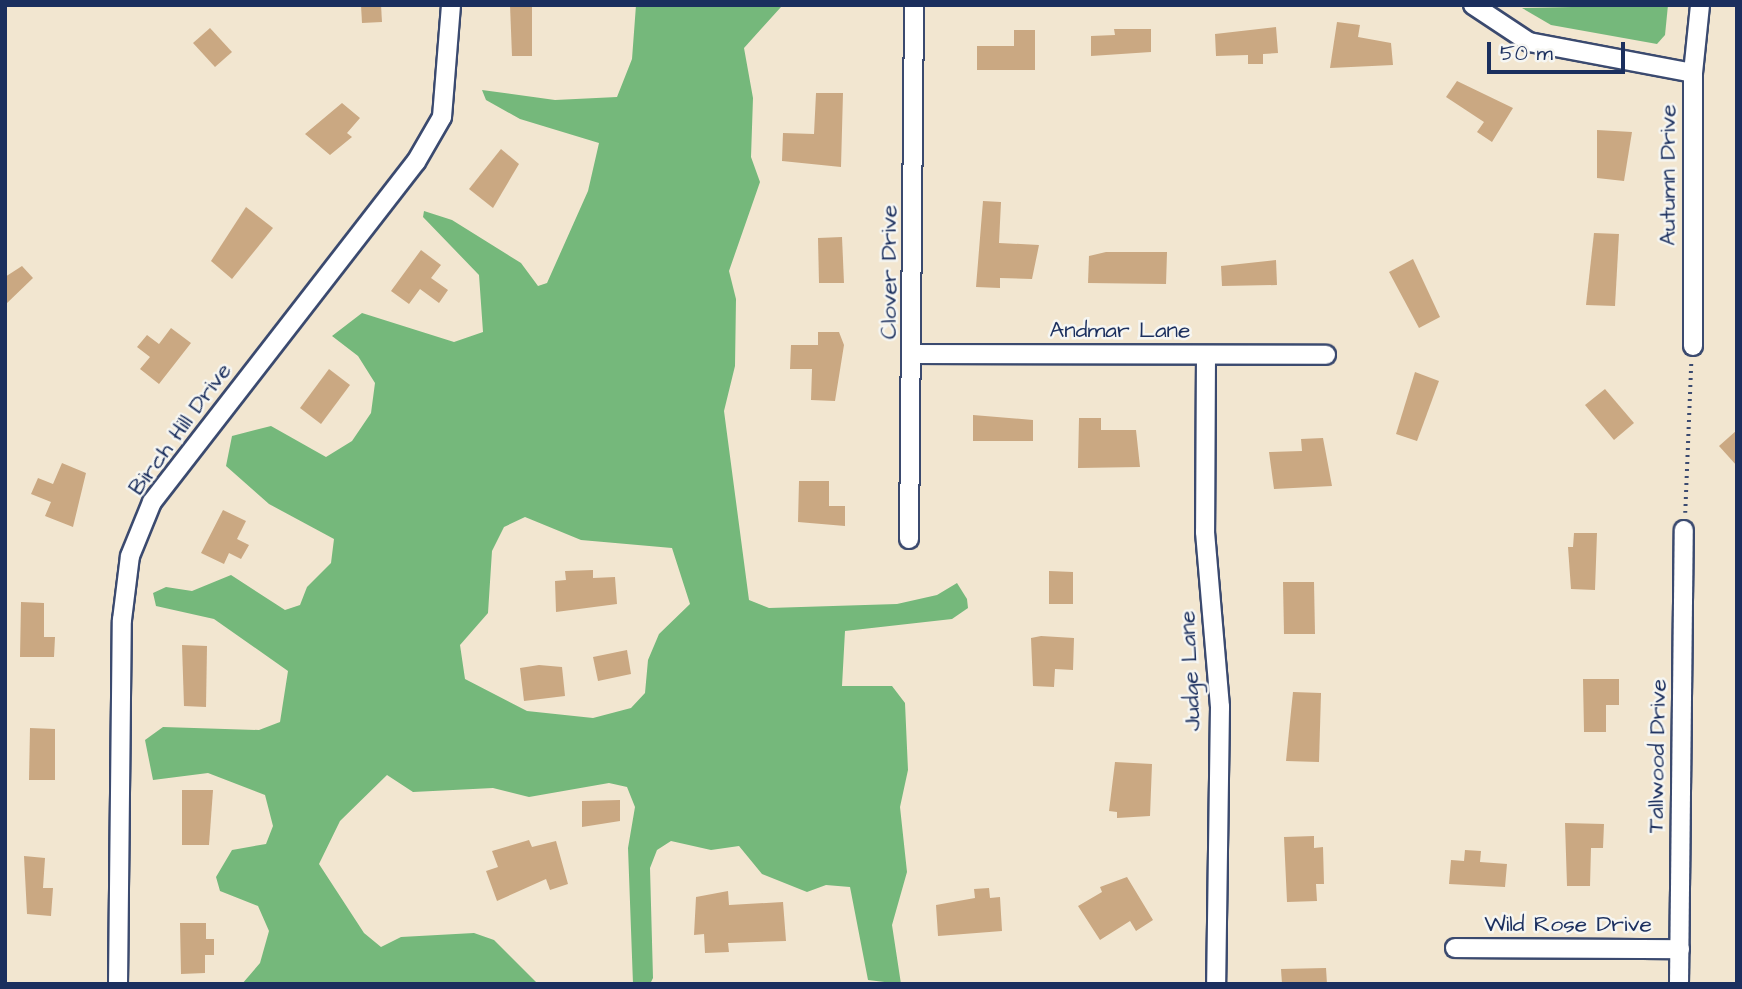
<!DOCTYPE html>
<html>
<head>
<meta charset="utf-8">
<style>
	body { margin:0 }
	#map { position:relative; width:1742px; height:989px; overflow:hidden; background:#f2e6d0; font-family:"Architects Daughter",sans-serif }
	div>[style] { position:absolute }
	[style*='--x'] { left:calc(var(--x)*1px); top:calc(var(--y)*1px); width:calc(var(--w)*1px); rotate:calc(var(--a)*1deg) }
	.forest>* { inset:0; background:#75b87b }
	.building>* { inset:0; background:#caa882 }
	.path>* { height:3.5px; margin-top:-1.75px; transform-origin:0; background:repeating-linear-gradient(90deg,#3b4a6f 0 2px,transparent 0 7px) }
	.roads { filter:drop-shadow(2px 0 #3b4a6f) drop-shadow(-2px 0 #3b4a6f) drop-shadow(0 2px #3b4a6f) drop-shadow(0 -2px #3b4a6f) }
	.street>* { height:18px; margin:-9px; padding:0 9px; transform-origin:9px; border-radius:9px; background:#fff }
	span { translate:-50% -50%; white-space:nowrap; text-align:center; line-height:1.15; -webkit-text-stroke:5px #f6f6f2; paint-order:stroke }
	.street-label { font-size:23px; color:#1b2f5e }
	.frame { position:absolute; inset:0; border:7px solid #1b2f5e; pointer-events:none }
	.scale { position:absolute; left:1487px; top:42px; width:138px; height:32px; box-sizing:border-box; border:4px solid #1b2f5e; border-top:0; padding-left:9px; font-size:21px; line-height:24px; white-space:nowrap; color:#1b2f5e; -webkit-text-stroke:5px #f6f6f2; paint-order:stroke }
</style>
</head>
<body>
<div id="map">
	<div class="forest">
		<i style="clip-path:polygon(evenodd,636px 5px,781px 7px,744px 48px,753px 98px,751px 157px,760px 182px,729px 271px,736px 299px,735px 366px,724px 411px,749px 600px,769px 608px,897px 604px,937px 595px,957px 583px,967px 599px,968px 608px,952px 619px,845px 631px,842px 686px,892px 686px,905px 703px,908px 770px,900px 807px,907px 872px,892px 925px,901px 984px,868px 980px,850px 887px,826px 885px,807px 892px,762px 874px,739px 846px,711px 850px,671px 841px,657px 850px,650px 868px,653px 978px,650px 984px,633px 984px,628px 848px,635px 807px,627px 787px,609px 783px,529px 797px,493px 788px,413px 792px,387px 775px,340px 821px,319px 864px,364px 933px,381px 947px,401px 937px,474px 933px,494px 940px,538px 984px,242px 984px,260px 963px,269px 931px,258px 906px,220px 891px,216px 877px,232px 850px,266px 844px,273px 826px,265px 795px,208px 773px,153px 780px,145px 740px,163px 727px,259px 730px,280px 722px,288px 671px,214px 619px,156px 606px,153px 593px,166px 587px,192px 591px,231px 575px,285px 610px,300px 605px,307px 587px,331px 563px,334px 539px,269px 504px,226px 466px,232px 436px,271px 426px,326px 457px,352px 441px,371px 413px,375px 383px,358px 356px,332px 336px,362px 313px,454px 342px,483px 332px,479px 275px,423px 217px,424px 211px,452px 220px,521px 263px,538px 286px,547px 283px,588px 191px,599px 143px,520px 119px,486px 100px,482px 90px,555px 100px,617px 97px,632px 59px,636px 5px,525px 517px,581px 540px,672px 548px,690px 604px,659px 634px,648px 660px,645px 693px,631px 708px,593px 718px,527px 711px,465px 679px,460px 645px,488px 613px,492px 551px,504px 527px,525px 517px)"></i>
		<i style="clip-path:polygon(1668px 5px,1665px 35px,1657px 44px,1551px 25px,1522px 8px)"></i>
	</div>
	<div class="building">
		<i style="clip-path:polygon(361px 5px,381px 5px,382px 22px,362px 23px)"></i>
		<i style="clip-path:polygon(510px 5px,532px 5px,532px 56px,512px 56px)"></i>
		<i style="clip-path:polygon(1337px 22px,1360px 25px,1358px 37px,1391px 43px,1393px 65px,1330px 68px)"></i>
		<i style="clip-path:polygon(1276px 27px,1278px 53px,1263px 54px,1263px 64px,1248px 64px,1248px 55px,1216px 56px,1215px 34px)"></i>
		<i style="clip-path:polygon(210px 28px,232px 52px,215px 67px,193px 43px)"></i>
		<i style="clip-path:polygon(1114px 29px,1151px 29px,1151px 52px,1091px 56px,1091px 36px,1115px 35px)"></i>
		<i style="clip-path:polygon(1014px 30px,1035px 30px,1035px 70px,977px 70px,977px 46px,1014px 46px)"></i>
		<i style="clip-path:polygon(1457px 81px,1513px 108px,1492px 142px,1477px 132px,1484px 122px,1446px 97px)"></i>
		<i style="clip-path:polygon(816px 93px,843px 93px,841px 167px,782px 161px,783px 133px,814px 134px)"></i>
		<i style="clip-path:polygon(342px 103px,360px 118px,347px 133px,352px 137px,330px 155px,305px 134px)"></i>
		<i style="clip-path:polygon(1597px 130px,1632px 132px,1624px 181px,1597px 178px)"></i>
		<i style="clip-path:polygon(501px 149px,519px 164px,493px 208px,469px 189px)"></i>
		<i style="clip-path:polygon(983px 201px,1001px 202px,999px 243px,1039px 245px,1032px 279px,1000px 278px,1000px 288px,976px 287px)"></i>
		<i style="clip-path:polygon(246px 207px,273px 228px,232px 279px,211px 261px)"></i>
		<i style="clip-path:polygon(1594px 233px,1619px 234px,1615px 306px,1586px 305px)"></i>
		<i style="clip-path:polygon(842px 237px,844px 283px,819px 283px,818px 238px)"></i>
		<i style="clip-path:polygon(421px 250px,441px 265px,431px 278px,448px 290px,439px 303px,420px 289px,409px 304px,391px 291px)"></i>
		<i style="clip-path:polygon(1106px 252px,1167px 252px,1166px 284px,1088px 283px,1089px 256px)"></i>
		<i style="clip-path:polygon(1413px 259px,1440px 317px,1419px 328px,1389px 272px)"></i>
		<i style="clip-path:polygon(1276px 260px,1277px 285px,1222px 286px,1221px 266px)"></i>
		<i style="clip-path:polygon(22px 266px,33px 278px,5px 305px,5px 277px)"></i>
		<i style="clip-path:polygon(171px 328px,191px 343px,159px 384px,140px 369px,150px 357px,137px 347px,147px 335px,159px 344px)"></i>
		<i style="clip-path:polygon(818px 332px,839px 332px,844px 345px,835px 401px,811px 400px,812px 369px,790px 369px,791px 345px,818px 345px)"></i>
		<i style="clip-path:polygon(329px 369px,350px 385px,321px 424px,300px 408px)"></i>
		<i style="clip-path:polygon(1415px 372px,1439px 381px,1417px 441px,1396px 434px)"></i>
		<i style="clip-path:polygon(1605px 389px,1634px 423px,1614px 440px,1585px 405px)"></i>
		<i style="clip-path:polygon(973px 415px,1033px 420px,1033px 441px,973px 441px)"></i>
		<i style="clip-path:polygon(1079px 418px,1101px 418px,1101px 430px,1136px 430px,1140px 467px,1078px 468px)"></i>
		<i style="clip-path:polygon(1737px 430px,1737px 466px,1719px 446px)"></i>
		<i style="clip-path:polygon(1323px 438px,1332px 486px,1274px 489px,1269px 452px,1302px 451px,1301px 439px)"></i>
		<i style="clip-path:polygon(62px 463px,86px 473px,73px 527px,45px 516px,51px 502px,31px 494px,38px 478px,53px 484px)"></i>
		<i style="clip-path:polygon(799px 481px,829px 481px,829px 506px,845px 506px,845px 526px,798px 522px)"></i>
		<i style="clip-path:polygon(223px 510px,246px 521px,237px 539px,249px 545px,241px 559px,229px 553px,224px 564px,201px 553px)"></i>
		<i style="clip-path:polygon(1574px 533px,1597px 533px,1595px 590px,1571px 589px,1568px 547px,1573px 547px)"></i>
		<i style="clip-path:polygon(593px 570px,593px 578px,615px 577px,617px 604px,556px 612px,555px 581px,566px 580px,565px 571px)"></i>
		<i style="clip-path:polygon(1049px 571px,1073px 572px,1073px 604px,1049px 604px)"></i>
		<i style="clip-path:polygon(1283px 582px,1314px 582px,1315px 634px,1284px 634px)"></i>
		<i style="clip-path:polygon(21px 602px,44px 603px,44px 637px,55px 637px,54px 657px,20px 657px)"></i>
		<i style="clip-path:polygon(1041px 636px,1074px 638px,1073px 670px,1055px 669px,1054px 687px,1033px 686px,1031px 638px)"></i>
		<i style="clip-path:polygon(182px 645px,207px 646px,206px 707px,184px 706px)"></i>
		<i style="clip-path:polygon(627px 650px,631px 674px,598px 681px,593px 657px)"></i>
		<i style="clip-path:polygon(539px 665px,562px 667px,565px 696px,524px 701px,520px 668px)"></i>
		<i style="clip-path:polygon(1583px 679px,1619px 679px,1619px 705px,1606px 705px,1606px 732px,1584px 732px)"></i>
		<i style="clip-path:polygon(1293px 692px,1321px 693px,1319px 762px,1286px 761px)"></i>
		<i style="clip-path:polygon(30px 728px,55px 729px,55px 780px,29px 780px)"></i>
		<i style="clip-path:polygon(1115px 762px,1152px 764px,1150px 816px,1117px 818px,1117px 812px,1109px 811px)"></i>
		<i style="clip-path:polygon(182px 790px,213px 790px,209px 845px,182px 845px)"></i>
		<i style="clip-path:polygon(620px 800px,620px 821px,582px 827px,582px 801px)"></i>
		<i style="clip-path:polygon(1565px 823px,1604px 824px,1603px 848px,1591px 848px,1590px 886px,1567px 886px)"></i>
		<i style="clip-path:polygon(1314px 836px,1314px 848px,1323px 847px,1324px 884px,1316px 884px,1317px 901px,1287px 902px,1284px 837px)"></i>
		<i style="clip-path:polygon(529px 840px,532px 847px,556px 841px,568px 884px,550px 890px,546px 879px,497px 901px,486px 871px,498px 867px,492px 851px)"></i>
		<i style="clip-path:polygon(1465px 850px,1481px 851px,1480px 862px,1507px 864px,1505px 887px,1449px 884px,1451px 860px,1464px 861px)"></i>
		<i style="clip-path:polygon(24px 856px,45px 858px,43px 888px,53px 888px,51px 916px,27px 914px)"></i>
		<i style="clip-path:polygon(1127px 877px,1153px 920px,1136px 931px,1130px 921px,1100px 940px,1078px 906px,1102px 892px,1100px 887px)"></i>
		<i style="clip-path:polygon(989px 888px,990px 898px,1000px 897px,1002px 931px,938px 936px,936px 905px,975px 898px,974px 889px)"></i>
		<i style="clip-path:polygon(728px 891px,729px 905px,783px 902px,786px 941px,728px 943px,729px 952px,705px 953px,704px 934px,694px 935px,696px 897px)"></i>
		<i style="clip-path:polygon(180px 923px,206px 923px,206px 939px,214px 939px,214px 955px,205px 955px,205px 973px,181px 974px)"></i>
		<i style="clip-path:polygon(1326px 968px,1327px 984px,1282px 984px,1281px 969px)"></i>
	</div>
	<div class="path">
		<i style="--x:1685;--y:513;--w:149;--a:-87.7"></i>
	</div>
	<div class="roads">
		<div class="street">
			<i style="--x:1473;--y:5;--w:67;--a:33.5"></i>
			<i style="--x:1529;--y:42;--w:167;--a:10.7"></i>
			<i style="--x:1693;--y:346;--w:273;--a:-90"></i>
			<i style="--x:1693;--y:73;--w:68;--a:-84.1"></i>
			<i style="--x:913;--y:354;--w:413;--a:0.1"></i>
			<i style="--x:1206;--y:355;--w:177;--a:90.3"></i>
			<i style="--x:1205;--y:532;--w:176;--a:85.1"></i>
			<i style="--x:1220;--y:707;--w:277;--a:90.8"></i>
			<i style="--x:909;--y:539;--w:534;--a:-89.46"></i>
			<i style="--x:1455;--y:948;--w:225;--a:0.3"></i>
			<i style="--x:118;--y:984;--w:364;--a:-89.4"></i>
			<i style="--x:122;--y:620;--w:64;--a:-82.9"></i>
			<i style="--x:130;--y:556;--w:58;--a:-67.8"></i>
			<i style="--x:152;--y:502;--w:430;--a:-52.2"></i>
			<i style="--x:416;--y:162;--w:52;--a:-60"></i>
			<i style="--x:442;--y:117;--w:112;--a:-85.4"></i>
			<i style="--x:1679;--y:984;--w:454;--a:-89.4"></i>
		</div>
	</div>
	<div class="street-label">
		<span style="left:1668px;top:175px;rotate:-90deg">Autumn Drive</span>
		<span style="left:889px;top:272px;rotate:-90deg">Clover Drive</span>
		<span style="left:1120px;top:330px">Andmar Lane</span>
		<span style="left:180px;top:429px;rotate:-54deg">Birch Hill Drive</span>
		<span style="left:1190px;top:671px;rotate:-93deg">Judge Lane</span>
		<span style="left:1657px;top:756px;rotate:-89deg">Tallwood Drive</span>
		<span style="left:1568px;top:924px">Wild Rose Drive</span>
	</div>
	<div class="frame"></div>
	<div class="scale">50 m</div>
</div>
</body>
</html>
